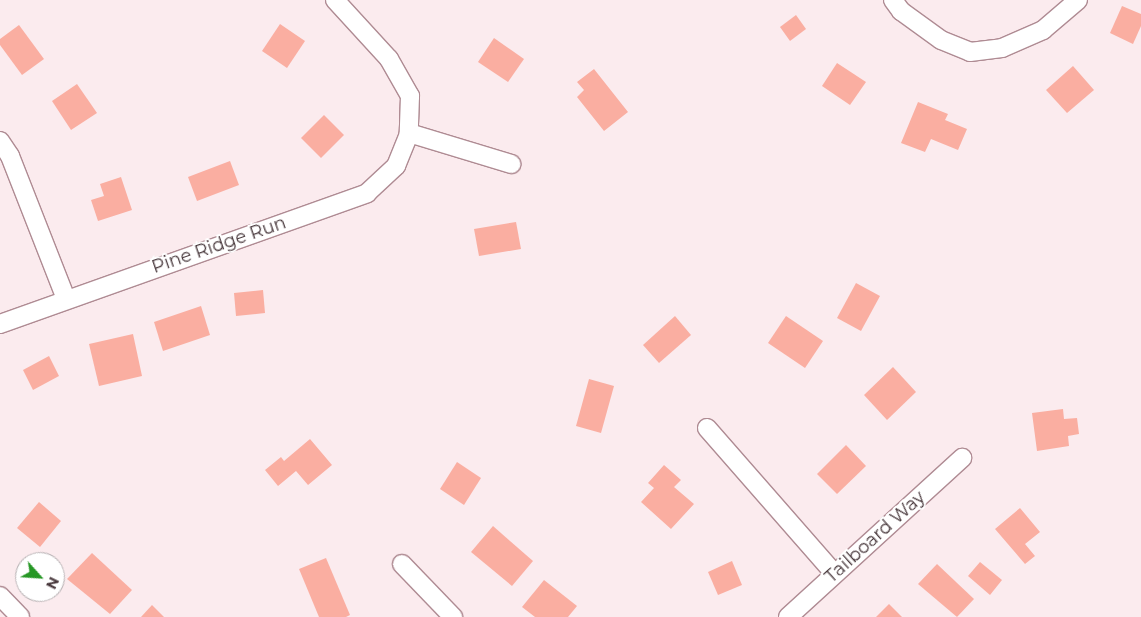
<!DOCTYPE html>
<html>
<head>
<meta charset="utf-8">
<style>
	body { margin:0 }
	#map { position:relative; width:1141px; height:617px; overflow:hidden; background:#fbebee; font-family:Montserrat,sans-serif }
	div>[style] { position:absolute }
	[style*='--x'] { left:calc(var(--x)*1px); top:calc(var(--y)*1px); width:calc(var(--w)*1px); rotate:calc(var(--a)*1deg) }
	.building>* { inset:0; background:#faaea1 }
	.roads { filter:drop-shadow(1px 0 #af8b93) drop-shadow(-1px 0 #af8b93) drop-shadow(0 1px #af8b93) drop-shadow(0 -1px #af8b93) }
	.minor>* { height:18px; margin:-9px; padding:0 9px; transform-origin:9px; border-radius:9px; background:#fff }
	span { translate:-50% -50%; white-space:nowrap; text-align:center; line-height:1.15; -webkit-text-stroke:4px #fff; paint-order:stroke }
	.street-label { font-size:18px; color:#47373b }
	.north { position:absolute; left:15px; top:552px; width:50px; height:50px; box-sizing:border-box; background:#fff; border:1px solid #b5afb1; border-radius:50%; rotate:116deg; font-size:14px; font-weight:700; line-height:20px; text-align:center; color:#47373b }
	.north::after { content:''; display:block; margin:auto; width:18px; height:22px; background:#269725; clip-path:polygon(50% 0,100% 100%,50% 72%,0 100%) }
</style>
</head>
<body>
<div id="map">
	<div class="building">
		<i style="clip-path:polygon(1122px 6px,1141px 14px,1141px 26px,1133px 44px,1110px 33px)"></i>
		<i style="clip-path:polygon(796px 15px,806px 29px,790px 41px,780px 27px)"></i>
		<i style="clip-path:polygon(280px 24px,305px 41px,287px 68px,262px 51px)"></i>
		<i style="clip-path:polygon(19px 25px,44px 59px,22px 75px,0 45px,0 39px)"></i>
		<i style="clip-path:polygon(494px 38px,524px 59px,508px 82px,478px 62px)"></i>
		<i style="clip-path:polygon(837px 63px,866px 82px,850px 105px,822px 86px)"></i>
		<i style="clip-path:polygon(1073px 66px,1094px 90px,1067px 113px,1046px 90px)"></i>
		<i style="clip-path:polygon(594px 69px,628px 112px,604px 131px,577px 97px,584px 90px,577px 82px)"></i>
		<i style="clip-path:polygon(77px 84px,97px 113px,71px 130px,52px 101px)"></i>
		<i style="clip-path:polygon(918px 102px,948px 114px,945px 120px,967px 129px,958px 150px,931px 139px,925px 152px,901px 143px)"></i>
		<i style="clip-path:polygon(324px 115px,344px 135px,321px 158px,301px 138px)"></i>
		<i style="clip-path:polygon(230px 161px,239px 185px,197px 201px,188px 177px)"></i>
		<i style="clip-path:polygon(121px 177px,132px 210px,98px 221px,91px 200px,104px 196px,100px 184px)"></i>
		<i style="clip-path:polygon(516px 222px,521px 249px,479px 256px,474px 229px)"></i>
		<i style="clip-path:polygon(856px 283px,880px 296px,861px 331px,837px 318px)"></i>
		<i style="clip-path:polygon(263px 290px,265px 313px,236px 316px,234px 293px)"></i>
		<i style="clip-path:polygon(201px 306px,210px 335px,163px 351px,154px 322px)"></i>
		<i style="clip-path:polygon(675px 316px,691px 335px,659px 363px,643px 345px)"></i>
		<i style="clip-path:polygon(786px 316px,823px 341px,805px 368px,768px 343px)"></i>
		<i style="clip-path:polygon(133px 334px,142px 376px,99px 386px,89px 344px)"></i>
		<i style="clip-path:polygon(49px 356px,59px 376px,33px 390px,23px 370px)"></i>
		<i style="clip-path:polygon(893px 367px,916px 392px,887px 420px,864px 395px)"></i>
		<i style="clip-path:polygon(589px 379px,614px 386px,601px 433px,576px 426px)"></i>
		<i style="clip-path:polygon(1063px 409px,1064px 419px,1077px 418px,1079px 434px,1068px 436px,1069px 446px,1037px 451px,1032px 413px)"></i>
		<i style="clip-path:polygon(310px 439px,332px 465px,308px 485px,296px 471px,278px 486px,265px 470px,281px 457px,284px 461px)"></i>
		<i style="clip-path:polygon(846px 445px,866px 466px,837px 494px,817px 474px)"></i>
		<i style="clip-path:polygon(457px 462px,481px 478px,464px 505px,440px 489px)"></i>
		<i style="clip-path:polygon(664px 465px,681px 480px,674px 487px,694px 504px,671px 529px,641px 502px,654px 488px,648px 483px)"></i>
		<i style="clip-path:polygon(39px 502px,61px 521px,40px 547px,17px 528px)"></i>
		<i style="clip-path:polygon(1020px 508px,1040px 532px,1025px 544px,1035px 556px,1025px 564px,995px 529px)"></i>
		<i style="clip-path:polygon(493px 526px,533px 561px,512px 586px,471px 552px)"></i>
		<i style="clip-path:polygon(92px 553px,132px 590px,110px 614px,67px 579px)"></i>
		<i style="clip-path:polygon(326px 558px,350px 615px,346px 617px,319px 617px,299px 569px)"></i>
		<i style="clip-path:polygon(732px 561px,742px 585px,718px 595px,708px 572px)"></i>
		<i style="clip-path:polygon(980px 562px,1002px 580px,990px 595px,968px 576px)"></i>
		<i style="clip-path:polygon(937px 564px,974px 599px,957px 617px,918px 584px)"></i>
		<i style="clip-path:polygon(544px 580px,577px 606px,568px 617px,535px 617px,522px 607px)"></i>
		<i style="clip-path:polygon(889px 604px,902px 617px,876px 617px)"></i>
		<i style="clip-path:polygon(152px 605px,164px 617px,141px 617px)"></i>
	</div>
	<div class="roads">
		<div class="minor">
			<i style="--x:335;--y:0;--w:80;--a:47.5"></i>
			<i style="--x:389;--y:59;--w:43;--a:60.4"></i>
			<i style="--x:410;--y:96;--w:37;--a:92"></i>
			<i style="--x:893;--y:0;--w:14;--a:54"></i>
			<i style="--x:901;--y:11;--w:49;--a:35.9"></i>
			<i style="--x:941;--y:40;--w:31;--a:22"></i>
			<i style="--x:970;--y:52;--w:32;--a:-7"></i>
			<i style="--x:1002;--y:48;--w:45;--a:-23.7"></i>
			<i style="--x:1043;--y:30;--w:46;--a:-40.6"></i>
			<i style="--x:0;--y:141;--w:18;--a:56"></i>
			<i style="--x:10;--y:156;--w:154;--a:68.6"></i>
			<i style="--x:0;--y:324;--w:390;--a:-19.6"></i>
			<i style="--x:367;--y:193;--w:40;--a:-43"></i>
			<i style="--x:396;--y:166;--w:35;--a:-68"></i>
			<i style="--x:409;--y:133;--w:107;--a:16.9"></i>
			<i style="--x:707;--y:428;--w:193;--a:48.8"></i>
			<i style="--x:402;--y:564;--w:74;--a:46.1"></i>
			<i style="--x:0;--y:596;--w:29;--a:46"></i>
			<i style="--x:788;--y:617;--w:236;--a:-42.4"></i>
		</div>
	</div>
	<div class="street-label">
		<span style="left:219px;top:245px;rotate:-19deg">Pine Ridge Run</span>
		<span style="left:875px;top:537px;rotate:-42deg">Tailboard Way</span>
	</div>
	<div class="north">N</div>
</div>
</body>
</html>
